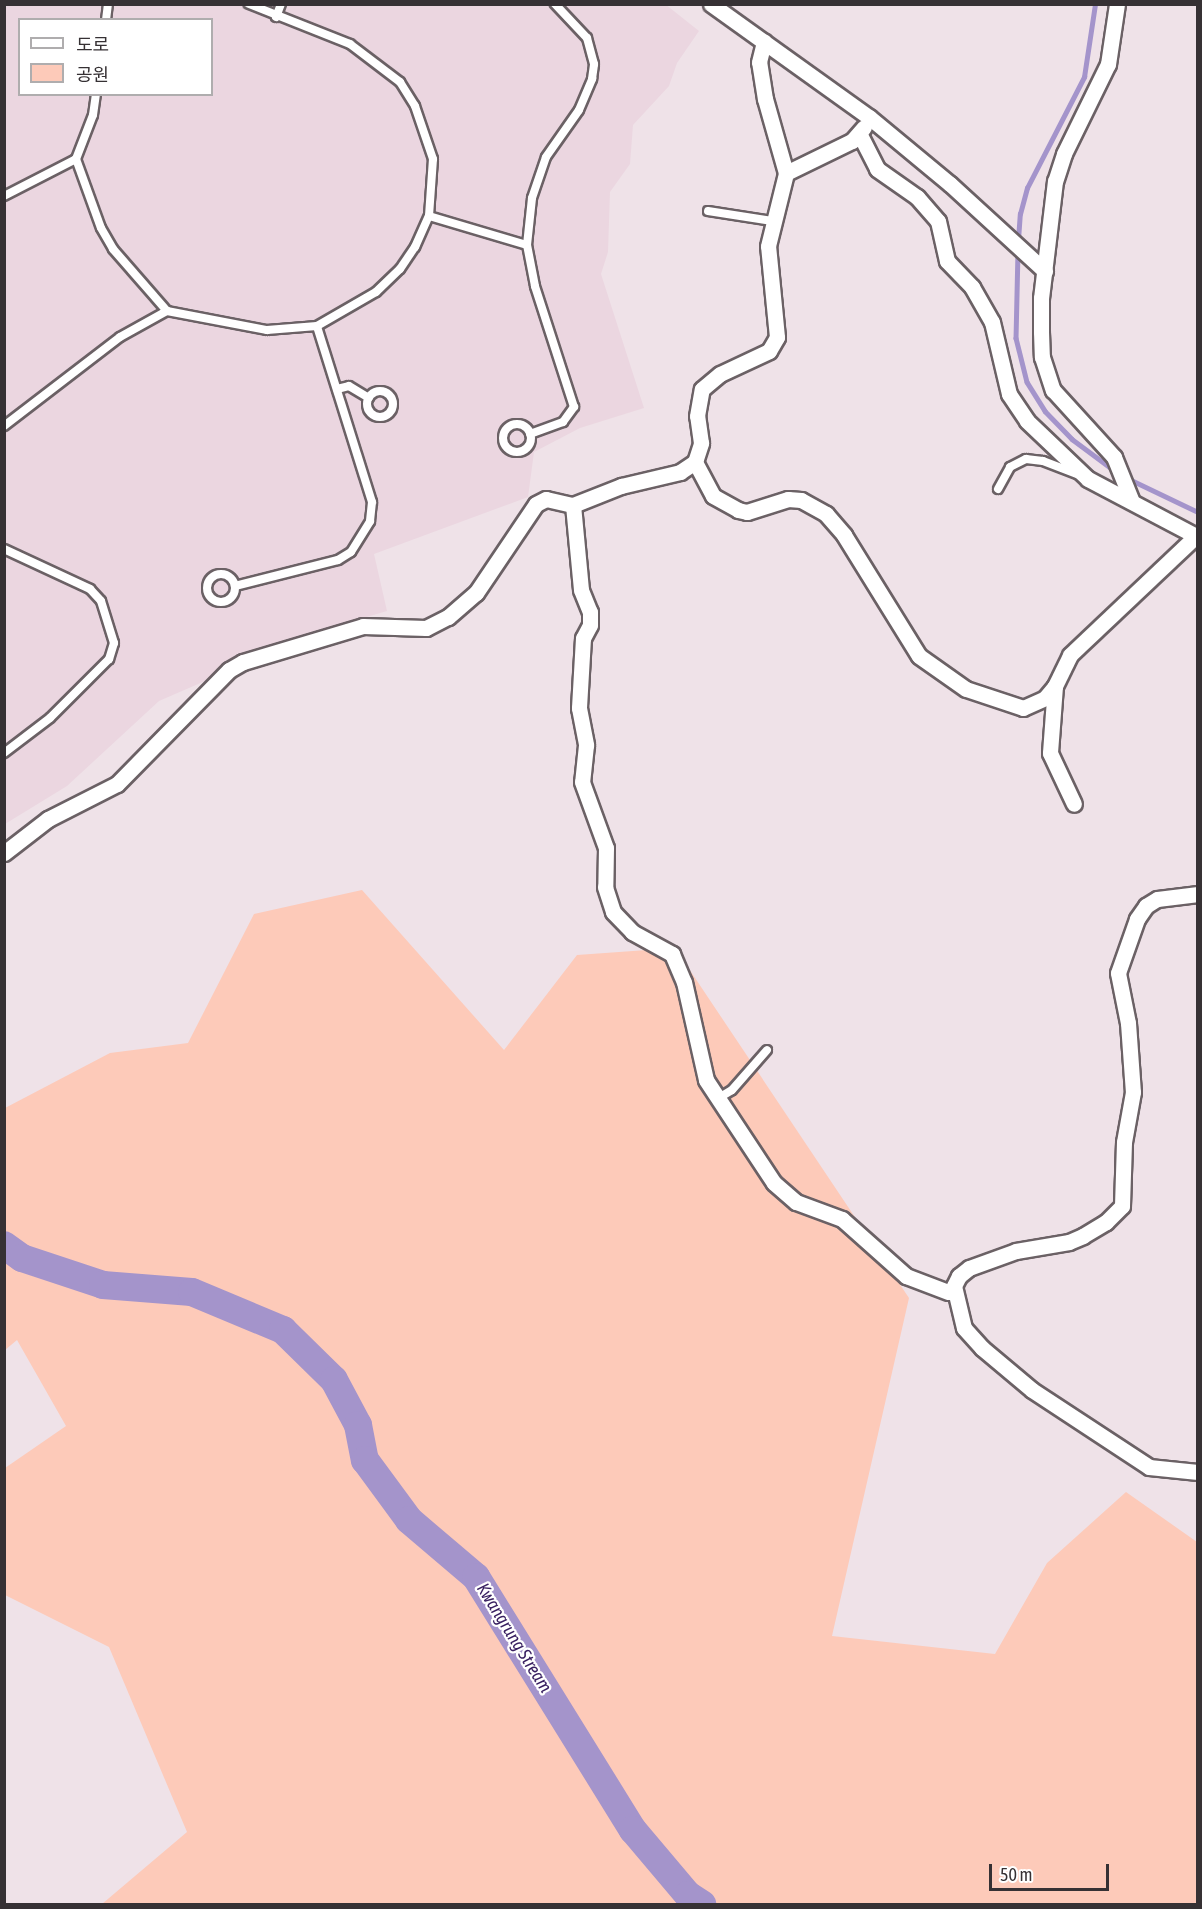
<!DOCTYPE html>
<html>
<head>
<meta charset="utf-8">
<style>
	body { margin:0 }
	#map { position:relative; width:1202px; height:1909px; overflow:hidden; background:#efe2e8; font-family:"Asap Condensed","Noto Sans KR",sans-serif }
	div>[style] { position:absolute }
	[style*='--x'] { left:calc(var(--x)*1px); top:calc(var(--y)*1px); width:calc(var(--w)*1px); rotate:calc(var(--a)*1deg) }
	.built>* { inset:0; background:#ebd6e0 }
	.green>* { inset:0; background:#fdcab9 }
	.stream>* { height:4.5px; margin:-2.25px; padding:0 2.25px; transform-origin:2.25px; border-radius:2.25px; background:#a494cb }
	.river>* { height:28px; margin:-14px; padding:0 14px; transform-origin:14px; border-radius:14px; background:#a494cb }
	.roads { filter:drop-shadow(2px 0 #6b6165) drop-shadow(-2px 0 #6b6165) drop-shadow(0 2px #6b6165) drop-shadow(0 -2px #6b6165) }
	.lane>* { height:8px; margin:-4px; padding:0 4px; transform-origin:4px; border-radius:4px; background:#fff }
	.lane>.ring { margin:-4px; padding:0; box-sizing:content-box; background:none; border:8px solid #fff; border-radius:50% }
	.street>* { height:15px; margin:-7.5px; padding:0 7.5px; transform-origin:7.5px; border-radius:7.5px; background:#fff }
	span { translate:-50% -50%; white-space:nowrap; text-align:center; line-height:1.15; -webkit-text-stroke:4.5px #fff; paint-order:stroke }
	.water-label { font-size:18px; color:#392061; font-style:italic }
	.frame { position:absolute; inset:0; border:6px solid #363134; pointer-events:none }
	.legend { position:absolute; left:18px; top:18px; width:195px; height:78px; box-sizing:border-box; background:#fff; border:2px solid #afadae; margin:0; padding:8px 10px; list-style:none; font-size:18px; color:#363134 }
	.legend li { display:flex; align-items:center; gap:12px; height:30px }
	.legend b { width:30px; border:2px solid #afadae }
	.scale { position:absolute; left:989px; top:1864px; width:120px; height:27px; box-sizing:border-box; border:3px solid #363134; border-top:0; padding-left:8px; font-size:18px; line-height:21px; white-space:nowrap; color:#363134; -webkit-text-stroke:4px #fff; paint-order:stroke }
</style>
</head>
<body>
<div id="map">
	<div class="built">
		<i style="clip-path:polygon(evenodd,665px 4px,699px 31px,677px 63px,669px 86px,633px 125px,630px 164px,610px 192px,608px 252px,601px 274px,644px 408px,580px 428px,534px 452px,528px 497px,374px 554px,387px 611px,234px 656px,212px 678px,159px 701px,67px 786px,5px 824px,4px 5px,665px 4px,20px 20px,212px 20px,212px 94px,20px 94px,20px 20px)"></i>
	</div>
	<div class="green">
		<i style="clip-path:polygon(362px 890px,504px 1050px,577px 955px,675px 948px,909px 1298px,832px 1636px,995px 1654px,1047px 1563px,1126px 1492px,1197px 1542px,1197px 1904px,102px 1904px,187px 1832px,109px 1647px,5px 1595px,5px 1468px,66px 1426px,17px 1340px,5px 1350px,5px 1108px,110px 1053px,188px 1043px,254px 914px)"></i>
	</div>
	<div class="stream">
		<i style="--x:1018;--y:240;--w:26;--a:-86"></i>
		<i style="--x:1020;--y:214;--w:27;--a:-75"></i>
		<i style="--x:1027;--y:188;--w:125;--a:-62.8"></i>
		<i style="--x:1084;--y:77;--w:74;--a:-81.4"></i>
		<i style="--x:1018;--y:251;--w:87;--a:91.3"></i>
		<i style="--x:1016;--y:338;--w:45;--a:76"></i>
		<i style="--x:1027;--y:382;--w:34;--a:58"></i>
		<i style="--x:1045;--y:411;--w:39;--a:46"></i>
		<i style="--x:1072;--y:439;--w:54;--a:36.7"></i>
		<i style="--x:1127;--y:478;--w:79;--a:25.6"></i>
	</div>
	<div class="river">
		<i style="--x:4;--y:1245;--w:22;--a:36"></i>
		<i style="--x:22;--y:1258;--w:85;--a:18.4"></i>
		<i style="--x:103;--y:1285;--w:89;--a:4.5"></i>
		<i style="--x:192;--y:1292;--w:99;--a:22.7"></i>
		<i style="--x:283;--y:1330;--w:71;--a:44.4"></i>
		<i style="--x:334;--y:1380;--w:51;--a:61.9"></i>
		<i style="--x:358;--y:1425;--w:36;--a:79"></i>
		<i style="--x:365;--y:1460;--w:74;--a:53.7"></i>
		<i style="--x:409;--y:1520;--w:88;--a:40.4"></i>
		<i style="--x:476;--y:1577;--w:298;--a:58.2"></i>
		<i style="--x:633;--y:1830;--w:85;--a:49.8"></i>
		<i style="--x:688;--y:1895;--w:17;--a:33"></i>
	</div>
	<div class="roads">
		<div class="lane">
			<i style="--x:276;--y:17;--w:14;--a:-69"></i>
			<i style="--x:106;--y:20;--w:16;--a:-83"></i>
			<i style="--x:76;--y:159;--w:73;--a:70.1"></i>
			<i style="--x:101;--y:228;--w:24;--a:60"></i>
			<i style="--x:113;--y:249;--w:82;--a:48.9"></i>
			<i style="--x:4;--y:196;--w:81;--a:-27.2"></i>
			<i style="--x:76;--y:159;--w:47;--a:-68.9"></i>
			<i style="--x:93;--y:115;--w:21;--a:-82"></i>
			<i style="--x:708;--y:211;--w:65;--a:8.9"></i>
			<i style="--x:429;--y:216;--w:102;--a:16.5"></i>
			<i style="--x:337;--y:389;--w:12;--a:-14"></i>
			<i style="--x:349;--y:386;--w:23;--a:31"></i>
			<i class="ring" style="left:367px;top:391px;width:18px;height:18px"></i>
			<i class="ring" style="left:503px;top:424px;width:20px;height:20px"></i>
			<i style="--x:4;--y:426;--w:146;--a:-37.5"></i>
			<i style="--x:120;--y:337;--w:54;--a:-29"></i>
			<i style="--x:167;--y:311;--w:102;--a:10.8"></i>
			<i style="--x:267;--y:330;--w:50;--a:-4.6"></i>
			<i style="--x:317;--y:326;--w:68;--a:-30"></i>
			<i style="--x:376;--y:292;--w:33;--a:-44"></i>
			<i style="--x:400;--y:269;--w:27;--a:-56"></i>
			<i style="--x:415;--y:247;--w:34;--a:-66"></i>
			<i style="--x:429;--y:216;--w:57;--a:-86"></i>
			<i style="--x:433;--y:159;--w:56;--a:-108.8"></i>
			<i style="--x:415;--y:106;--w:28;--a:-122"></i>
			<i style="--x:400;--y:82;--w:63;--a:-142.8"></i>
			<i style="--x:350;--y:44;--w:109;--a:-158.4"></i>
			<i style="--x:530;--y:434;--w:35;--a:-20"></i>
			<i style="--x:563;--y:422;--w:19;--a:-54"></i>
			<i style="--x:574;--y:407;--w:127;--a:-107.9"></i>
			<i style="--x:535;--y:286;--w:42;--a:-101"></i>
			<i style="--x:527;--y:245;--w:47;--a:-83.9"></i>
			<i style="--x:532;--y:198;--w:43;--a:-71.1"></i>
			<i style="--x:546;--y:157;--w:57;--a:-54.9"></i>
			<i style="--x:579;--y:110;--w:34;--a:-67"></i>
			<i style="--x:592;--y:79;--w:15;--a:-82"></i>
			<i style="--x:594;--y:64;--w:27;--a:-105"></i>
			<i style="--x:587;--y:38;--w:47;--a:-133.3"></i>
			<i style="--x:998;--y:489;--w:25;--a:-61"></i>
			<i style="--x:1010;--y:467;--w:18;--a:-27"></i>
			<i style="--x:1026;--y:459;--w:17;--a:7"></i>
			<i style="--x:1043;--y:461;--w:39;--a:21"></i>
			<i style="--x:4;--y:549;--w:95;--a:24.9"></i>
			<i style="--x:90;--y:589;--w:16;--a:47"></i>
			<i style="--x:101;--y:601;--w:44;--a:72.8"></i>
			<i style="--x:114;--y:643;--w:17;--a:107"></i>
			<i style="--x:109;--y:659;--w:83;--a:135"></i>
			<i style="--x:50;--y:718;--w:58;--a:142.7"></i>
			<i class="ring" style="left:207px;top:574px;width:20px;height:20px"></i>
			<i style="--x:235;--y:586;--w:106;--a:-14.2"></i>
			<i style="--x:338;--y:560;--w:15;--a:-32"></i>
			<i style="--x:351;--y:552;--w:36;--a:-58"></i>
			<i style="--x:370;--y:521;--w:19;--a:-84"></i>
			<i style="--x:372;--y:502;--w:184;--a:-107.4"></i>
			<i style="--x:717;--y:1099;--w:17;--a:-31"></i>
			<i style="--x:732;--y:1090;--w:53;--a:-48.8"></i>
		</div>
		<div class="street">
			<i style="--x:711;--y:4;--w:194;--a:35.6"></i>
			<i style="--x:869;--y:117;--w:105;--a:39.6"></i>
			<i style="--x:950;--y:184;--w:129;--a:42.5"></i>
			<i style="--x:1117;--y:4;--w:61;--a:98.5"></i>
			<i style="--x:1108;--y:64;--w:100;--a:116.1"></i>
			<i style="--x:1064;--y:154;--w:28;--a:108"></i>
			<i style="--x:1055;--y:181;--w:118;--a:96.8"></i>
			<i style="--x:1041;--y:298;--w:34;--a:90"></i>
			<i style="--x:1041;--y:332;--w:25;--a:88"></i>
			<i style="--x:1042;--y:357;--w:35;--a:72"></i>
			<i style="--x:1053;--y:390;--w:91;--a:47.7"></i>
			<i style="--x:1114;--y:457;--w:45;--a:68"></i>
			<i style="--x:860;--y:135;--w:38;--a:63"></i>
			<i style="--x:877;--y:169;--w:49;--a:35"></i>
			<i style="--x:917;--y:197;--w:32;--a:49"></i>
			<i style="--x:938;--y:221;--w:41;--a:77.3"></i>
			<i style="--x:947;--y:261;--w:36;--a:46"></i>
			<i style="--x:972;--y:287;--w:40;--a:60.3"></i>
			<i style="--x:992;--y:322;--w:74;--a:76.7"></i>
			<i style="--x:1009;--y:394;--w:32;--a:56"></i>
			<i style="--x:1027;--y:421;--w:84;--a:43.6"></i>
			<i style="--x:1088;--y:479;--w:124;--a:27.8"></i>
			<i style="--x:786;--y:173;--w:73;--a:-25.9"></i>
			<i style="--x:852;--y:141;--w:18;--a:-49"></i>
			<i style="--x:695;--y:462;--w:38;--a:62"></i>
			<i style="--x:713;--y:496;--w:29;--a:29"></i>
			<i style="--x:738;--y:510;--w:9;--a:13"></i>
			<i style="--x:747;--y:512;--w:43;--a:-17.6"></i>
			<i style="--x:788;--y:499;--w:13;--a:4"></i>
			<i style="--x:801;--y:500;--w:29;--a:29"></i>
			<i style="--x:826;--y:514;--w:28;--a:49"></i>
			<i style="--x:844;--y:535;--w:142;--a:58.2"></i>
			<i style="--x:919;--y:656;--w:57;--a:35.1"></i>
			<i style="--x:966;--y:689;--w:60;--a:18.4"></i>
			<i style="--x:1023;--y:708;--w:24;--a:-24"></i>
			<i style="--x:1045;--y:698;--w:16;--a:-50"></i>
			<i style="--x:1055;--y:686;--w:34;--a:-64"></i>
			<i style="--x:1070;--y:655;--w:173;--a:-43.4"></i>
			<i style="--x:573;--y:505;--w:85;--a:84.6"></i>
			<i style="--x:581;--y:590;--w:24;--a:68"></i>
			<i style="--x:590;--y:612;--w:13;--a:90"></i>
			<i style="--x:590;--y:625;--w:15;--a:118"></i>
			<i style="--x:583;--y:638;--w:70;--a:93.3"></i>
			<i style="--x:579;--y:708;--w:38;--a:79"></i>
			<i style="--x:586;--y:745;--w:37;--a:96"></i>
			<i style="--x:582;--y:782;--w:70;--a:70"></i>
			<i style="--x:606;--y:848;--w:39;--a:91"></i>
			<i style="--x:605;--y:887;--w:26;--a:72"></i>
			<i style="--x:613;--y:912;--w:28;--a:46"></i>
			<i style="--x:632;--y:932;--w:46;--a:28.8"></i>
			<i style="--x:672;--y:954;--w:30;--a:67"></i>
			<i style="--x:684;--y:982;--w:100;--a:77.3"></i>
			<i style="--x:706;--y:1080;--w:123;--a:56.6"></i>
			<i style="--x:774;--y:1183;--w:29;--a:41"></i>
			<i style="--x:796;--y:1202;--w:49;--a:20.3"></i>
			<i style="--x:842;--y:1219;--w:86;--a:41.7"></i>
			<i style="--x:906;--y:1276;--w:45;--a:20.9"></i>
			<i style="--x:1055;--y:686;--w:67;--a:94.3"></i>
			<i style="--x:1050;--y:753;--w:56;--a:64.8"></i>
			<i style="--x:4;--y:853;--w:56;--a:-37.7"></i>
			<i style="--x:48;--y:819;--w:77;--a:-26.9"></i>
			<i style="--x:117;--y:784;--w:160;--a:-45.5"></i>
			<i style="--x:229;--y:670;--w:16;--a:-30"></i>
			<i style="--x:243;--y:662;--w:125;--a:-16.7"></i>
			<i style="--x:363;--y:626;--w:63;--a:1.8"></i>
			<i style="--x:426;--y:628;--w:25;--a:-27"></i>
			<i style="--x:448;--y:617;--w:37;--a:-41"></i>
			<i style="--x:476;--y:593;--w:107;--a:-56"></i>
			<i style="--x:536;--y:504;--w:11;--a:-27"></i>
			<i style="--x:546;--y:499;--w:28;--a:13"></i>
			<i style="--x:573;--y:505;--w:52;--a:-21.6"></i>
			<i style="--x:621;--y:486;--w:61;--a:-13.3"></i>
			<i style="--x:680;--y:472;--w:18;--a:-34"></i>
			<i style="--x:695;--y:462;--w:20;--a:-72"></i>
			<i style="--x:701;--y:443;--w:27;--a:-98"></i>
			<i style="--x:697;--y:416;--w:27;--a:-80"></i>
			<i style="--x:702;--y:389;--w:23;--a:-40"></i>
			<i style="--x:720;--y:374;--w:54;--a:-25.1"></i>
			<i style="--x:769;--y:351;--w:16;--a:-60"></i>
			<i style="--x:777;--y:337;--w:91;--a:-95.6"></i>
			<i style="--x:768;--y:246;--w:75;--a:-76.1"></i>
			<i style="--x:786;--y:173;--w:77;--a:-105.8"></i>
			<i style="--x:765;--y:99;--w:37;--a:-99"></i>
			<i style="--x:759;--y:62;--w:21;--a:-76"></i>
			<i style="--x:1198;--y:894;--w:41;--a:173"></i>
			<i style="--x:1157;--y:899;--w:13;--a:148"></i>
			<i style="--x:1146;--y:906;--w:16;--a:125"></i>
			<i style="--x:1137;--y:919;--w:57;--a:109.4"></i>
			<i style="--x:1118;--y:973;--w:51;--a:78.7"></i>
			<i style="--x:1128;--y:1023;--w:69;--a:85.9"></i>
			<i style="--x:1133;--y:1092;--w:51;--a:100.2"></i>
			<i style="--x:1124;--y:1142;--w:64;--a:91.8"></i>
			<i style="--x:1122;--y:1206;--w:23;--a:135"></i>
			<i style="--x:1106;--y:1222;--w:27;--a:149"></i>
			<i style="--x:1083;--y:1236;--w:15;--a:157"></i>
			<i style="--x:1069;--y:1242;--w:54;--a:170.4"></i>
			<i style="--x:1016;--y:1251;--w:50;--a:160.1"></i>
			<i style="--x:969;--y:1268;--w:13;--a:141"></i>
			<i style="--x:959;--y:1276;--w:11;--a:117"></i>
			<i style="--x:954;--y:1286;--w:43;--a:76.6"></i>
			<i style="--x:964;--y:1328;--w:27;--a:48"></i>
			<i style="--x:982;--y:1348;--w:65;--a:40"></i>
			<i style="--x:1032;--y:1390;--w:140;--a:33.3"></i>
			<i style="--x:1149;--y:1467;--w:49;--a:5.8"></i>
		</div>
	</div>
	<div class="water-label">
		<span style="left:514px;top:1638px;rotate:58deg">Kwangrung Stream</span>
	</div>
	<div class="frame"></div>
	<ul class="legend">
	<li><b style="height:8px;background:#fff"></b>도로</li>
	<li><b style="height:16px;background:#fdcab9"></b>공원</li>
	</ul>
	<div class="scale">50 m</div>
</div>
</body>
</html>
